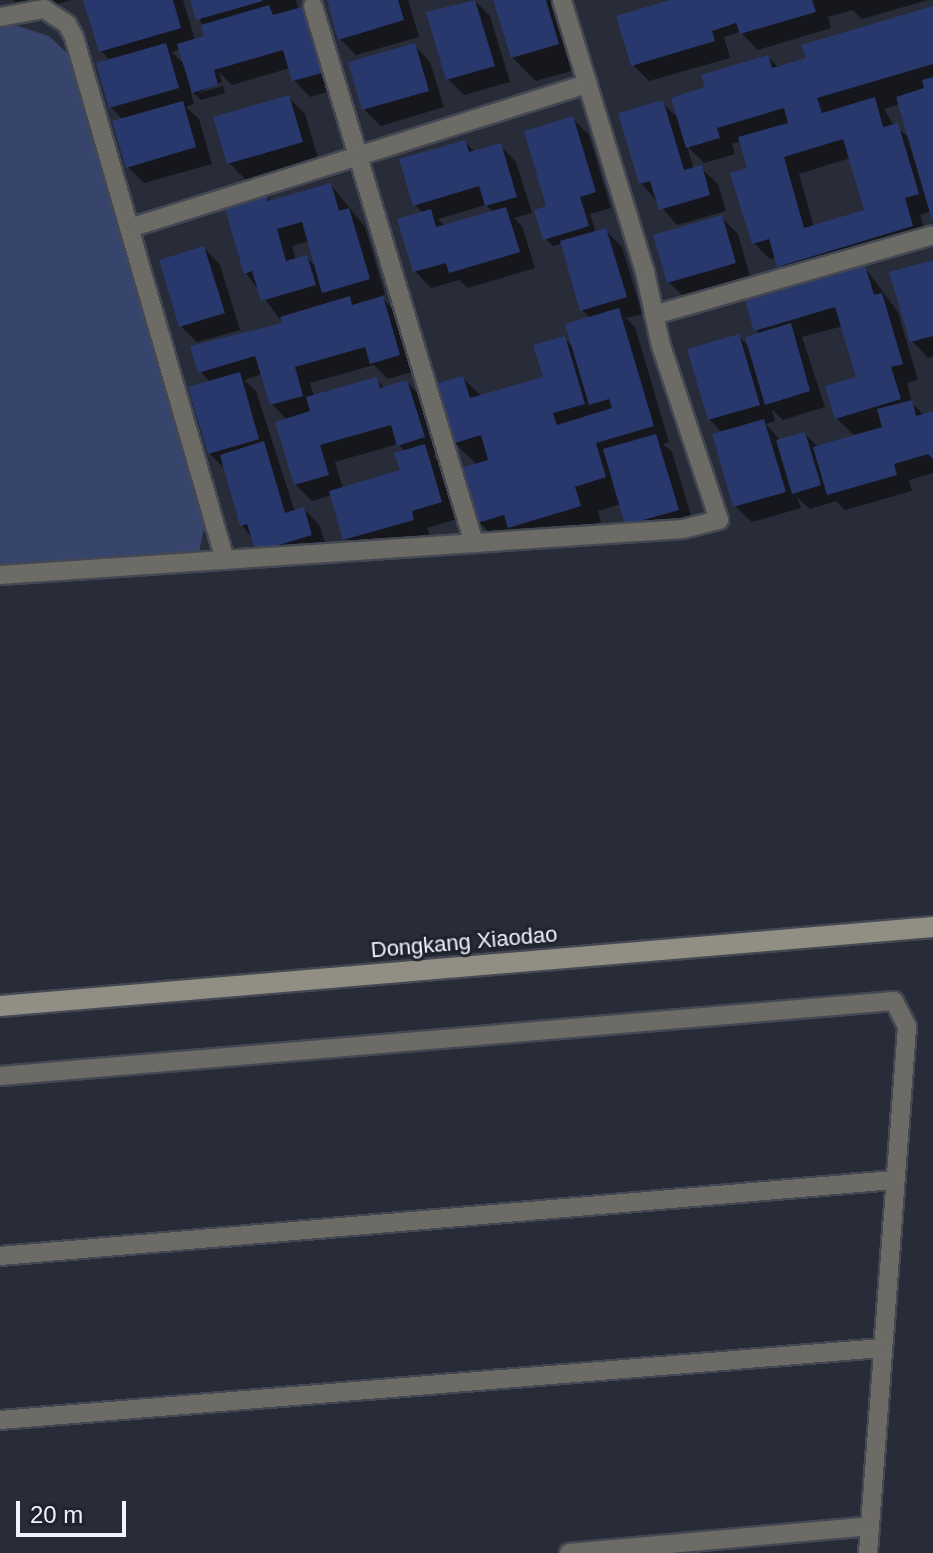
<!DOCTYPE html>
<html>
<head>
<meta charset="utf-8">
<style>
	body { margin:0 }
	#map { position:relative; width:933px; height:1553px; overflow:hidden; background:#282c38; font-family:Helvetica,sans-serif }
	div>[style] { position:absolute }
	[style*='--x'] { left:calc(var(--x)*1px); top:calc(var(--y)*1px); width:calc(var(--w)*1px); rotate:calc(var(--a)*1deg) }
	.green>* { inset:0; background:#37456d }
	.shadow>* { inset:0; background:#0007 }
	.building>* { inset:0; background:#28386d }
	.roads { filter:drop-shadow(2px 0 #444853) drop-shadow(-2px 0 #444853) drop-shadow(0 2px #444853) drop-shadow(0 -2px #444853) }
	.lane>* { height:18px; margin:-9px; padding:0 9px; transform-origin:9px; border-radius:9px; background:#6d6b65 }
	.secondary>* { height:20px; margin:-10px; padding:0 10px; transform-origin:10px; border-radius:10px; background:#918e84 }
	span { translate:-50% -50%; white-space:nowrap; text-align:center; line-height:1.15; -webkit-text-stroke:6px #1e232e; paint-order:stroke }
	.street-label { font-size:22px; color:#f0f3fb }
	.scale { position:absolute; left:16px; top:1501px; width:110px; height:36px; box-sizing:border-box; border:4px solid #f0f3fb; border-top:0; padding-left:10px; font-size:24px; line-height:28px; white-space:nowrap; color:#f0f3fb; -webkit-text-stroke:6px #1e232e; paint-order:stroke }
</style>
</head>
<body>
<div id="map">
	<div class="green">
		<i style="clip-path:polygon(12px 24px,49px 36px,72px 58px,206px 518px,198px 557px,0 565px,0 28px)"></i>
	</div>
	<div class="shadow">
		<i style="clip-path:polygon(13px 0,71px 0,27px 13px)"></i>
		<i style="clip-path:polygon(evenodd,85px 0,183px 0,195px 40px,206px 37px,193px 0,296px 0,299px 10px,318px 25px,337px 89px,310px 97px,294px 80px,290px 68px,232px 85px,219px 72px,222px 82px,196px 94px,223px 86px,225px 93px,201px 100px,190px 89px,194px 104px,186px 107px,199px 119px,212px 164px,144px 183px,128px 167px,123px 120px,111px 107px,111px 61px,101px 51px,85px 0,180px 49px,185px 65px,172px 52px,180px 49px)"></i>
		<i style="clip-path:polygon(329px 0,408px 0,419px 37px,356px 55px,340px 39px)"></i>
		<i style="clip-path:polygon(474px 0,490px 16px,510px 82px,464px 95px,448px 79px,428px 14px)"></i>
		<i style="clip-path:polygon(496px 0,562px 0,582px 68px,536px 81px,512px 57px)"></i>
		<i style="clip-path:polygon(677px 0,928px 0,862px 19px,853px 10px,828px 17px,831px 28px,758px 50px,740px 32px,724px 37px,730px 58px,649px 81px,633px 65px)"></i>
		<i style="clip-path:polygon(evenodd,933px 8px,933px 216px,932px 211px,920px 215px,929px 242px,795px 282px,776px 258px,770px 259px,754px 243px,750px 169px,742px 141px,732px 144px,735px 154px,704px 163px,687px 146px,694px 170px,701px 168px,718px 184px,726px 211px,677px 225px,641px 183px,662px 102px,679px 119px,708px 89px,768px 57px,779px 68px,808px 60px,933px 8px,900px 104px,910px 138px,894px 126px,884px 109px,900px 104px,933px 8px,850px 158px,866px 212px,814px 227px,799px 174px,850px 158px)"></i>
		<i style="clip-path:polygon(414px 45px,430px 62px,444px 107px,381px 126px,364px 109px)"></i>
		<i style="clip-path:polygon(288px 97px,305px 114px,318px 158px,246px 180px,229px 163px)"></i>
		<i style="clip-path:polygon(573px 119px,589px 135px,611px 208px,590px 214px,596px 233px,605px 230px,622px 247px,642px 314px,626px 318px,635px 327px,669px 442px,663px 444px,672px 452px,694px 526px,627px 524px,621px 504px,598px 511px,603px 530px,534px 551px,523px 539px,502px 545px,478px 521px,477px 465px,454px 442px,463px 378px,481px 396px,545px 378px,564px 338px,574px 348px,591px 319px,582px 310px,563px 243px,553px 246px,545px 238px)"></i>
		<i style="clip-path:polygon(evenodd,465px 142px,475px 152px,500px 145px,516px 162px,532px 213px,514px 218px,522px 226px,535px 268px,468px 288px,459px 280px,431px 288px,415px 271px,423px 213px,415px 205px,465px 142px,486px 205px,494px 213px,446px 227px,438px 219px,486px 205px)"></i>
		<i style="clip-path:polygon(evenodd,331px 185px,365px 227px,385px 295px,380px 296px,399px 315px,415px 371px,388px 379px,374px 365px,310px 383px,314px 397px,376px 379px,385px 389px,407px 382px,423px 399px,440px 454px,433px 456px,440px 463px,457px 519px,427px 528px,430px 536px,361px 556px,345px 539px,332px 495px,312px 501px,295px 484px,287px 420px,272px 404px,263px 374px,244px 380px,256px 391px,295px 512px,304px 509px,320px 526px,328px 552px,274px 568px,242px 525px,226px 470px,209px 453px,211px 383px,200px 371px,284px 325px,246px 273px,265px 195px,272px 202px,331px 185px,309px 241px,317px 268px,307px 258px,296px 260px,292px 246px,309px 241px,331px 185px,398px 444px,406px 452px,402px 472px,343px 489px,335px 462px,398px 444px)"></i>
		<i style="clip-path:polygon(721px 217px,738px 234px,751px 280px,686px 299px,669px 282px)"></i>
		<i style="clip-path:polygon(204px 248px,220px 265px,240px 330px,197px 342px,181px 326px)"></i>
		<i style="clip-path:polygon(933px 262px,933px 356px,928px 358px,912px 341px)"></i>
		<i style="clip-path:polygon(evenodd,865px 268px,898px 312px,918px 380px,907px 383px,912px 403px,925px 416px,933px 413px,933px 473px,909px 480px,912px 491px,845px 510px,836px 501px,810px 509px,797px 497px,801px 508px,752px 522px,735px 506px,723px 433px,709px 419px,738px 336px,751px 349px,760px 334px,756px 330px,865px 268px,843px 326px,858px 379px,836px 418px,856px 437px,818px 447px,805px 434px,781px 441px,766px 424px,775px 421px,772px 409px,783px 420px,825px 407px,802px 337px,843px 326px)"></i>
	</div>
	<div class="building">
		<i style="clip-path:polygon(83px 0,173px 0,181px 28px,99px 52px)"></i>
		<i style="clip-path:polygon(190px 0,262px 0,263px 1px,196px 20px)"></i>
		<i style="clip-path:polygon(327px 0,398px 0,404px 20px,338px 40px)"></i>
		<i style="clip-path:polygon(475px 0,495px 66px,446px 80px,426px 12px)"></i>
		<i style="clip-path:polygon(493px 0,546px 0,559px 44px,511px 58px)"></i>
		<i style="clip-path:polygon(670px 0,812px 0,816px 12px,740px 34px,736px 23px,712px 31px,715px 41px,631px 66px,616px 16px)"></i>
		<i style="clip-path:polygon(269px 5px,273px 15px,302px 7px,322px 73px,292px 81px,283px 50px,214px 70px,218px 85px,192px 93px,177px 44px,204px 36px,201px 25px)"></i>
		<i style="clip-path:polygon(evenodd,933px 6px,933px 64px,817px 98px,822px 113px,875px 97px,883px 127px,898px 123px,919px 194px,905px 198px,913px 226px,777px 267px,769px 239px,752px 244px,730px 173px,747px 168px,738px 137px,788px 123px,784px 108px,717px 128px,720px 138px,686px 148px,671px 98px,705px 87px,701px 75px,768px 55px,772px 68px,806px 58px,801px 45px,933px 6px,843px 139px,864px 210px,804px 228px,784px 157px,843px 139px)"></i>
		<i style="clip-path:polygon(166px 43px,179px 88px,109px 108px,96px 63px)"></i>
		<i style="clip-path:polygon(415px 43px,429px 91px,362px 110px,348px 62px)"></i>
		<i style="clip-path:polygon(933px 77px,933px 220px,932px 220px,896px 97px,924px 88px,922px 80px)"></i>
		<i style="clip-path:polygon(289px 95px,303px 142px,227px 164px,213px 117px)"></i>
		<i style="clip-path:polygon(663px 100px,684px 170px,702px 165px,710px 195px,659px 210px,650px 181px,639px 184px,618px 113px)"></i>
		<i style="clip-path:polygon(183px 101px,196px 147px,126px 168px,112px 121px)"></i>
		<i style="clip-path:polygon(573px 116px,596px 192px,580px 197px,589px 226px,543px 240px,534px 210px,546px 206px,524px 131px)"></i>
		<i style="clip-path:polygon(465px 140px,469px 152px,501px 143px,517px 197px,485px 206px,479px 186px,413px 206px,399px 159px)"></i>
		<i style="clip-path:polygon(331px 183px,339px 211px,349px 208px,370px 279px,322px 293px,302px 222px,277px 229px,286px 261px,307px 255px,316px 285px,261px 301px,252px 271px,244px 274px,224px 205px,266px 193px,268px 201px)"></i>
		<i style="clip-path:polygon(506px 207px,520px 252px,449px 273px,446px 263px,413px 272px,397px 219px,431px 209px,436px 227px)"></i>
		<i style="clip-path:polygon(722px 215px,736px 263px,667px 283px,653px 235px)"></i>
		<i style="clip-path:polygon(606px 228px,627px 297px,580px 311px,560px 241px)"></i>
		<i style="clip-path:polygon(204px 246px,225px 313px,179px 327px,159px 260px)"></i>
		<i style="clip-path:polygon(933px 260px,933px 336px,910px 342px,889px 272px)"></i>
		<i style="clip-path:polygon(865px 265px,874px 295px,882px 293px,903px 364px,891px 367px,901px 399px,835px 419px,825px 386px,856px 377px,835px 307px,754px 331px,745px 301px)"></i>
		<i style="clip-path:polygon(350px 296px,352px 305px,383px 296px,400px 355px,370px 364px,365px 347px,295px 367px,303px 396px,270px 405px,255px 356px,198px 373px,190px 346px,282px 323px,280px 317px)"></i>
		<i style="clip-path:polygon(619px 308px,654px 426px,596px 443px,606px 477px,575px 487px,581px 506px,508px 528px,504px 515px,477px 523px,461px 468px,488px 460px,481px 435px,452px 444px,435px 384px,463px 376px,470px 398px,543px 377px,533px 345px,565px 336px,585px 404px,553px 413px,557px 425px,612px 408px,609px 399px,589px 405px,565px 324px)"></i>
		<i style="clip-path:polygon(791px 323px,810px 391px,765px 405px,745px 337px)"></i>
		<i style="clip-path:polygon(739px 334px,760px 405px,708px 420px,687px 349px)"></i>
		<i style="clip-path:polygon(240px 372px,259px 439px,208px 454px,188px 387px)"></i>
		<i style="clip-path:polygon(377px 377px,380px 388px,407px 380px,425px 437px,397px 446px,391px 425px,320px 445px,329px 475px,294px 485px,275px 422px,310px 411px,306px 397px)"></i>
		<i style="clip-path:polygon(912px 400px,916px 416px,933px 411px,933px 459px,928px 454px,894px 464px,897px 475px,827px 495px,813px 447px,882px 427px,877px 409px)"></i>
		<i style="clip-path:polygon(764px 419px,786px 492px,733px 507px,712px 434px)"></i>
		<i style="clip-path:polygon(805px 432px,821px 485px,792px 494px,776px 440px)"></i>
		<i style="clip-path:polygon(656px 434px,679px 510px,625px 525px,603px 449px)"></i>
		<i style="clip-path:polygon(264px 441px,285px 513px,304px 507px,312px 535px,256px 552px,247px 524px,240px 526px,220px 455px)"></i>
		<i style="clip-path:polygon(425px 444px,442px 502px,412px 511px,414px 520px,343px 540px,329px 491px,400px 470px,394px 453px)"></i>
	</div>
	<div class="roads">
		<div class="lane">
			<i style="--x:313;--y:6;--w:561;--a:73.31"></i>
			<i style="--x:0;--y:17;--w:45;--a:-10.3"></i>
			<i style="--x:44;--y:9;--w:27;--a:33"></i>
			<i style="--x:67;--y:24;--w:15;--a:62"></i>
			<i style="--x:74;--y:37;--w:544;--a:73.9"></i>
			<i style="--x:130;--y:228;--w:480;--a:-17.5"></i>
			<i style="--x:654;--y:315;--w:290;--a:-16"></i>
			<i style="--x:0;--y:575;--w:685;--a:-3.85"></i>
			<i style="--x:683;--y:529;--w:37;--a:-14"></i>
			<i style="--x:719;--y:520;--w:183;--a:-108.4"></i>
			<i style="--x:661;--y:346;--w:76;--a:-102.2"></i>
			<i style="--x:645;--y:272;--w:284;--a:-107"></i>
			<i style="--x:0;--y:1076;--w:897;--a:-4.8"></i>
			<i style="--x:894;--y:1001;--w:29;--a:63"></i>
			<i style="--x:907;--y:1027;--w:527;--a:94.24"></i>
			<i style="--x:0;--y:1256;--w:896;--a:-4.86"></i>
			<i style="--x:0;--y:1420;--w:885;--a:-4.67"></i>
			<i style="--x:569;--y:1553;--w:302;--a:-5.1"></i>
		</div>
		<div class="secondary">
			<i style="--x:0;--y:1006;--w:936;--a:-4.84"></i>
		</div>
	</div>
	<div class="street-label">
		<span style="left:464px;top:942px;rotate:-5deg">Dongkang Xiaodao</span>
	</div>
	<div class="scale">20 m</div>
</div>
</body>
</html>
